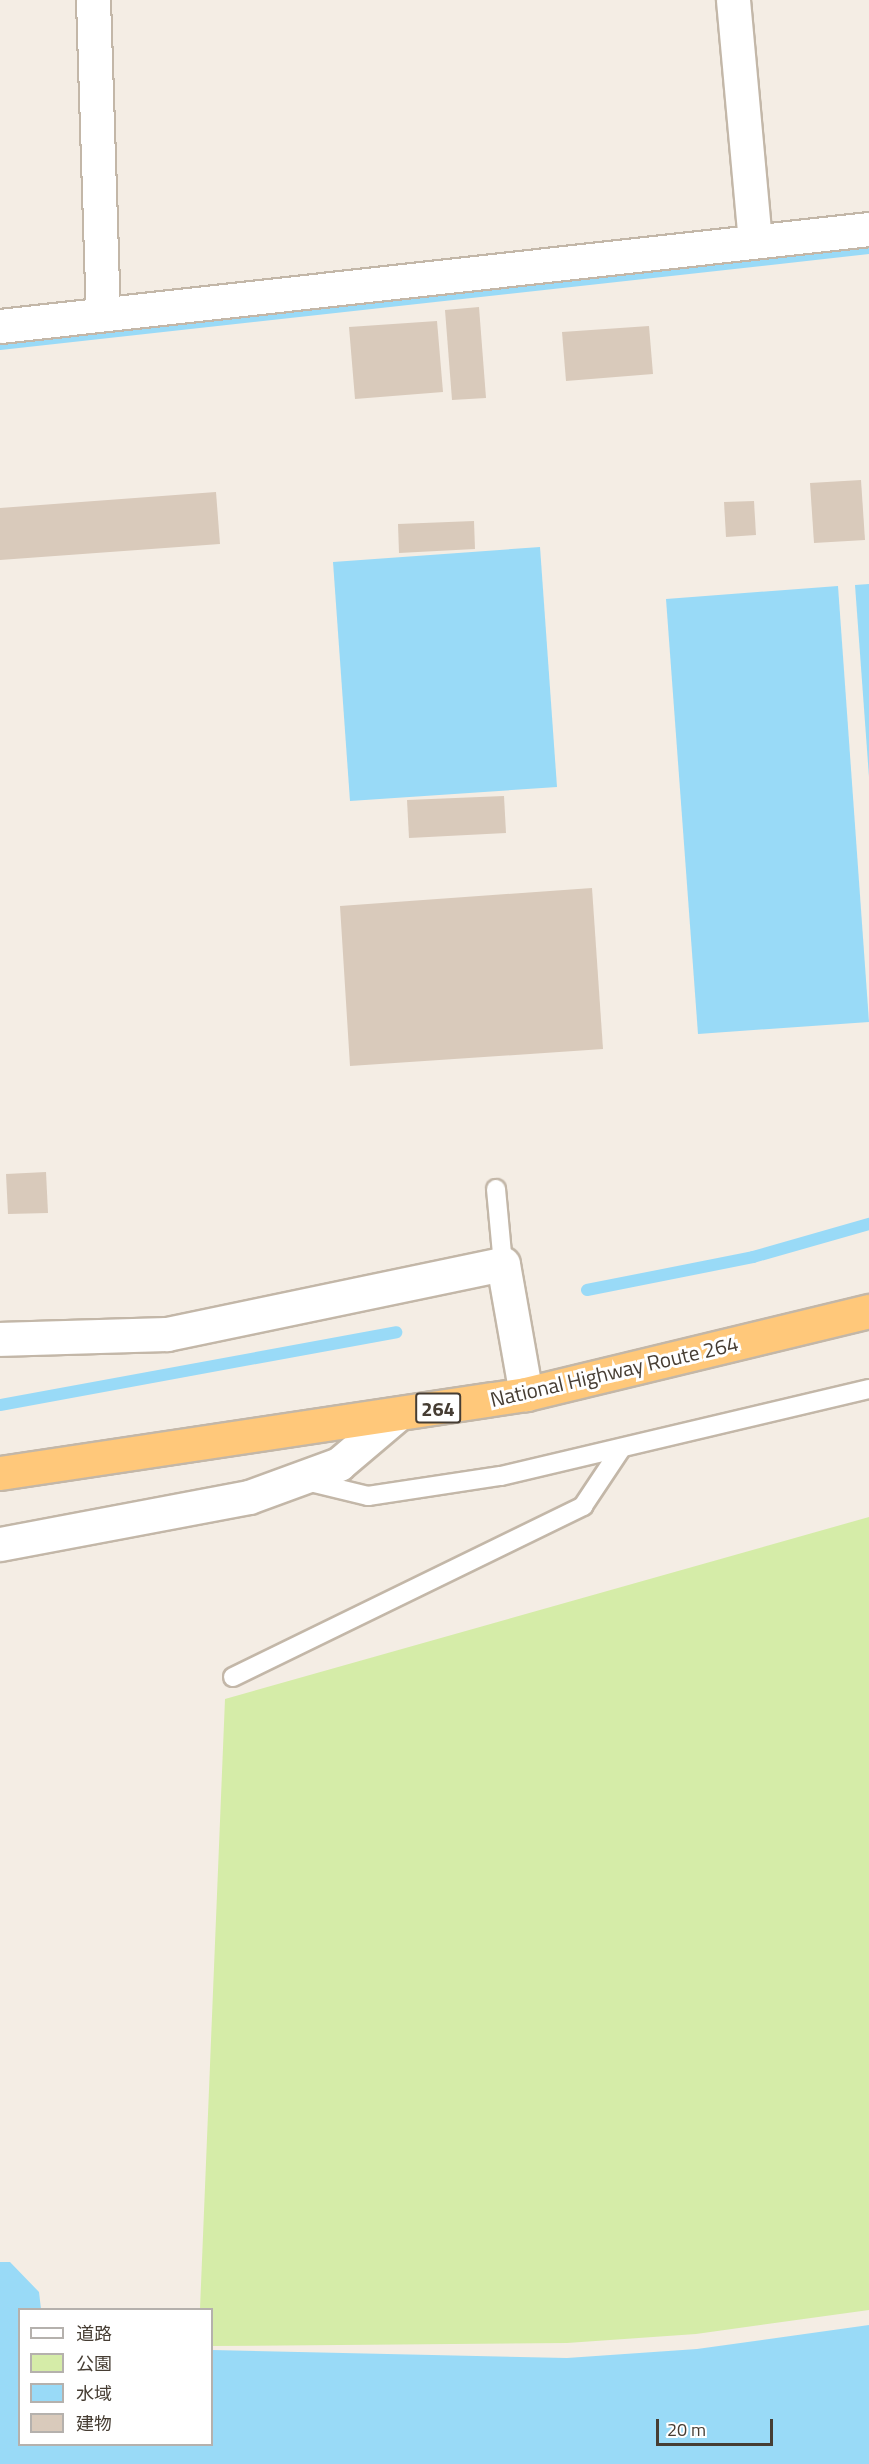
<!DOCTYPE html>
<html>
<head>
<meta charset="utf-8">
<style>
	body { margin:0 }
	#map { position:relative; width:869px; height:2464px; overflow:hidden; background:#f4ede4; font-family:"Titillium Web","Noto Sans JP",sans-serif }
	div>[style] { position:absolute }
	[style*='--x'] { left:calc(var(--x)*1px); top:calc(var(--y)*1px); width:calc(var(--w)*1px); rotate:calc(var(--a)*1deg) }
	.green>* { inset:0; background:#d5eca8 }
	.water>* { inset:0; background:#99daf7 }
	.stream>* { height:12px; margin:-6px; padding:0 6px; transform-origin:6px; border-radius:6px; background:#99daf7 }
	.building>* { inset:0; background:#d9cabb }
	.roads { filter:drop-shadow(2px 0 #c3b7a8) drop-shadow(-2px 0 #c3b7a8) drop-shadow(0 2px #c3b7a8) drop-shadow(0 -2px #c3b7a8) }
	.service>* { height:18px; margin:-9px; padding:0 9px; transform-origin:9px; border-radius:9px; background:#fff }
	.minor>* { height:33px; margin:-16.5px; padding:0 16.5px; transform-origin:16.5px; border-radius:16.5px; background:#fff }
	.tertiary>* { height:33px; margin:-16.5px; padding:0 16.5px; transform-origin:16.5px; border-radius:16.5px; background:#fff }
	.trunk>* { height:33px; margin:-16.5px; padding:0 16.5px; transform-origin:16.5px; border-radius:16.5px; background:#ffc87a }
	span { translate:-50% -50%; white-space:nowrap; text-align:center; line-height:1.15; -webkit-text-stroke:6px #fff; paint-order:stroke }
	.shield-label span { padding:2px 4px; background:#fff; border:2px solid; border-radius:4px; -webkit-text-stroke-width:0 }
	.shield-label { font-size:20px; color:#463d33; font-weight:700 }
	.street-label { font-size:21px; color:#463d33 }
	.legend { position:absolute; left:18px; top:2308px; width:195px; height:138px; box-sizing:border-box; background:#fff; border:2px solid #b5b1ad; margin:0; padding:8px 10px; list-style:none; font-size:18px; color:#463d33 }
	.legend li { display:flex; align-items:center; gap:12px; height:30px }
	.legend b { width:30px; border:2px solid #b5b1ad }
	.scale { position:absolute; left:656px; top:2419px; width:117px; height:27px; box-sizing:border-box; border:3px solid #463d33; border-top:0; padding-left:8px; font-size:18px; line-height:21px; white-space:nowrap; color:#463d33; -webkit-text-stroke:4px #fff; paint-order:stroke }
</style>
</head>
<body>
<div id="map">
	<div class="green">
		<i style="clip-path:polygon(869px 1517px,869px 2310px,696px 2334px,567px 2343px,212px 2346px,212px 2310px,200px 2309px,225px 1699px)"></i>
	</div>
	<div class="water">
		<i style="clip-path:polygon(540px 547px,557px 787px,350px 801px,333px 562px)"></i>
		<i style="clip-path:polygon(869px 584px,869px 777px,855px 585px)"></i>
		<i style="clip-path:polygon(838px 586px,869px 1022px,698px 1034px,666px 599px)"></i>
		<i style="clip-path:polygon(0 2262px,10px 2262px,39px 2292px,41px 2309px,20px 2310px,20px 2444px,212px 2444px,212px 2350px,567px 2358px,697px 2349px,869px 2325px,869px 2464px,0 2464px)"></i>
	</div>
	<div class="stream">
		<i style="--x:0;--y:344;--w:874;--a:-6.3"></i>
		<i style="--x:587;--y:1290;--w:169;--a:-11.2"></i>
		<i style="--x:753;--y:1257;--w:121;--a:-15.9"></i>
		<i style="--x:0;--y:1405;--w:403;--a:-10.4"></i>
	</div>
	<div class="building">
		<i style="clip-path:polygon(479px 307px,486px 398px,452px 400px,445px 310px)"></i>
		<i style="clip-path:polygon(437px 321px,443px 392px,355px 399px,349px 327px)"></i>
		<i style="clip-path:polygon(649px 326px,653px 374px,566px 381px,562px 332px)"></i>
		<i style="clip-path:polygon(861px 480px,865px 540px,814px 543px,810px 483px)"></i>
		<i style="clip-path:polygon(216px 492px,220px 544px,0 560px,0 508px)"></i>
		<i style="clip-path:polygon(754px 501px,756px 535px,726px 537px,724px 502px)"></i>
		<i style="clip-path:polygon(474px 521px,475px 549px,399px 553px,398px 524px)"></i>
		<i style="clip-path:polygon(504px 796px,506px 833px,409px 838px,407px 800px)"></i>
		<i style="clip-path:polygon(592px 888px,603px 1049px,350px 1066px,340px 906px)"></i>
		<i style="clip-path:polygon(46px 1172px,48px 1213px,8px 1214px,6px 1174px)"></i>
	</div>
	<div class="roads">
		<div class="service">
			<i style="--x:496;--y:1189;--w:75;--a:84.7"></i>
			<i style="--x:302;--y:1480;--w:68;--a:13.6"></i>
			<i style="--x:368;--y:1496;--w:134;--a:-8.6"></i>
			<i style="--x:501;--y:1476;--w:378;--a:-13.3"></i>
			<i style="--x:233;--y:1677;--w:390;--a:-26"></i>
			<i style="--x:583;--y:1506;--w:69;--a:-56.3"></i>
		</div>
		<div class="minor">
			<i style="--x:93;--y:0;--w:314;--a:88.2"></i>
			<i style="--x:733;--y:0;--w:241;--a:84.8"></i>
			<i style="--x:0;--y:326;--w:874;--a:-6.37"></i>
			<i style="--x:0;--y:1339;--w:167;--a:-1.7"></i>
			<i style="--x:167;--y:1334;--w:343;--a:-11.8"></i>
			<i style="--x:503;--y:1264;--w:132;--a:80"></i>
		</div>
		<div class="tertiary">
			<i style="--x:0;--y:1544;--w:253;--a:-10.7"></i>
			<i style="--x:249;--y:1497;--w:96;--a:-20.1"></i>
			<i style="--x:339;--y:1464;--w:77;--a:-40.3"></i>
		</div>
		<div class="trunk">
			<i style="--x:0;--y:1473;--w:532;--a:-8.54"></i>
			<i style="--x:526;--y:1394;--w:353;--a:-13.6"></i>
		</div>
	</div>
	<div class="shield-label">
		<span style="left:438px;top:1408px">264</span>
	</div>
	<div class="street-label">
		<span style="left:614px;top:1371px;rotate:-13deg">National Highway Route 264</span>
	</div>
	<ul class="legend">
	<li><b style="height:8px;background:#fff"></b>道路</li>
	<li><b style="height:16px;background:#d5eca8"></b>公園</li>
	<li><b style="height:16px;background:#99daf7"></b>水域</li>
	<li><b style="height:16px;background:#d9cabb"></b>建物</li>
	</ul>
	<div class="scale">20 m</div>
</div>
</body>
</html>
